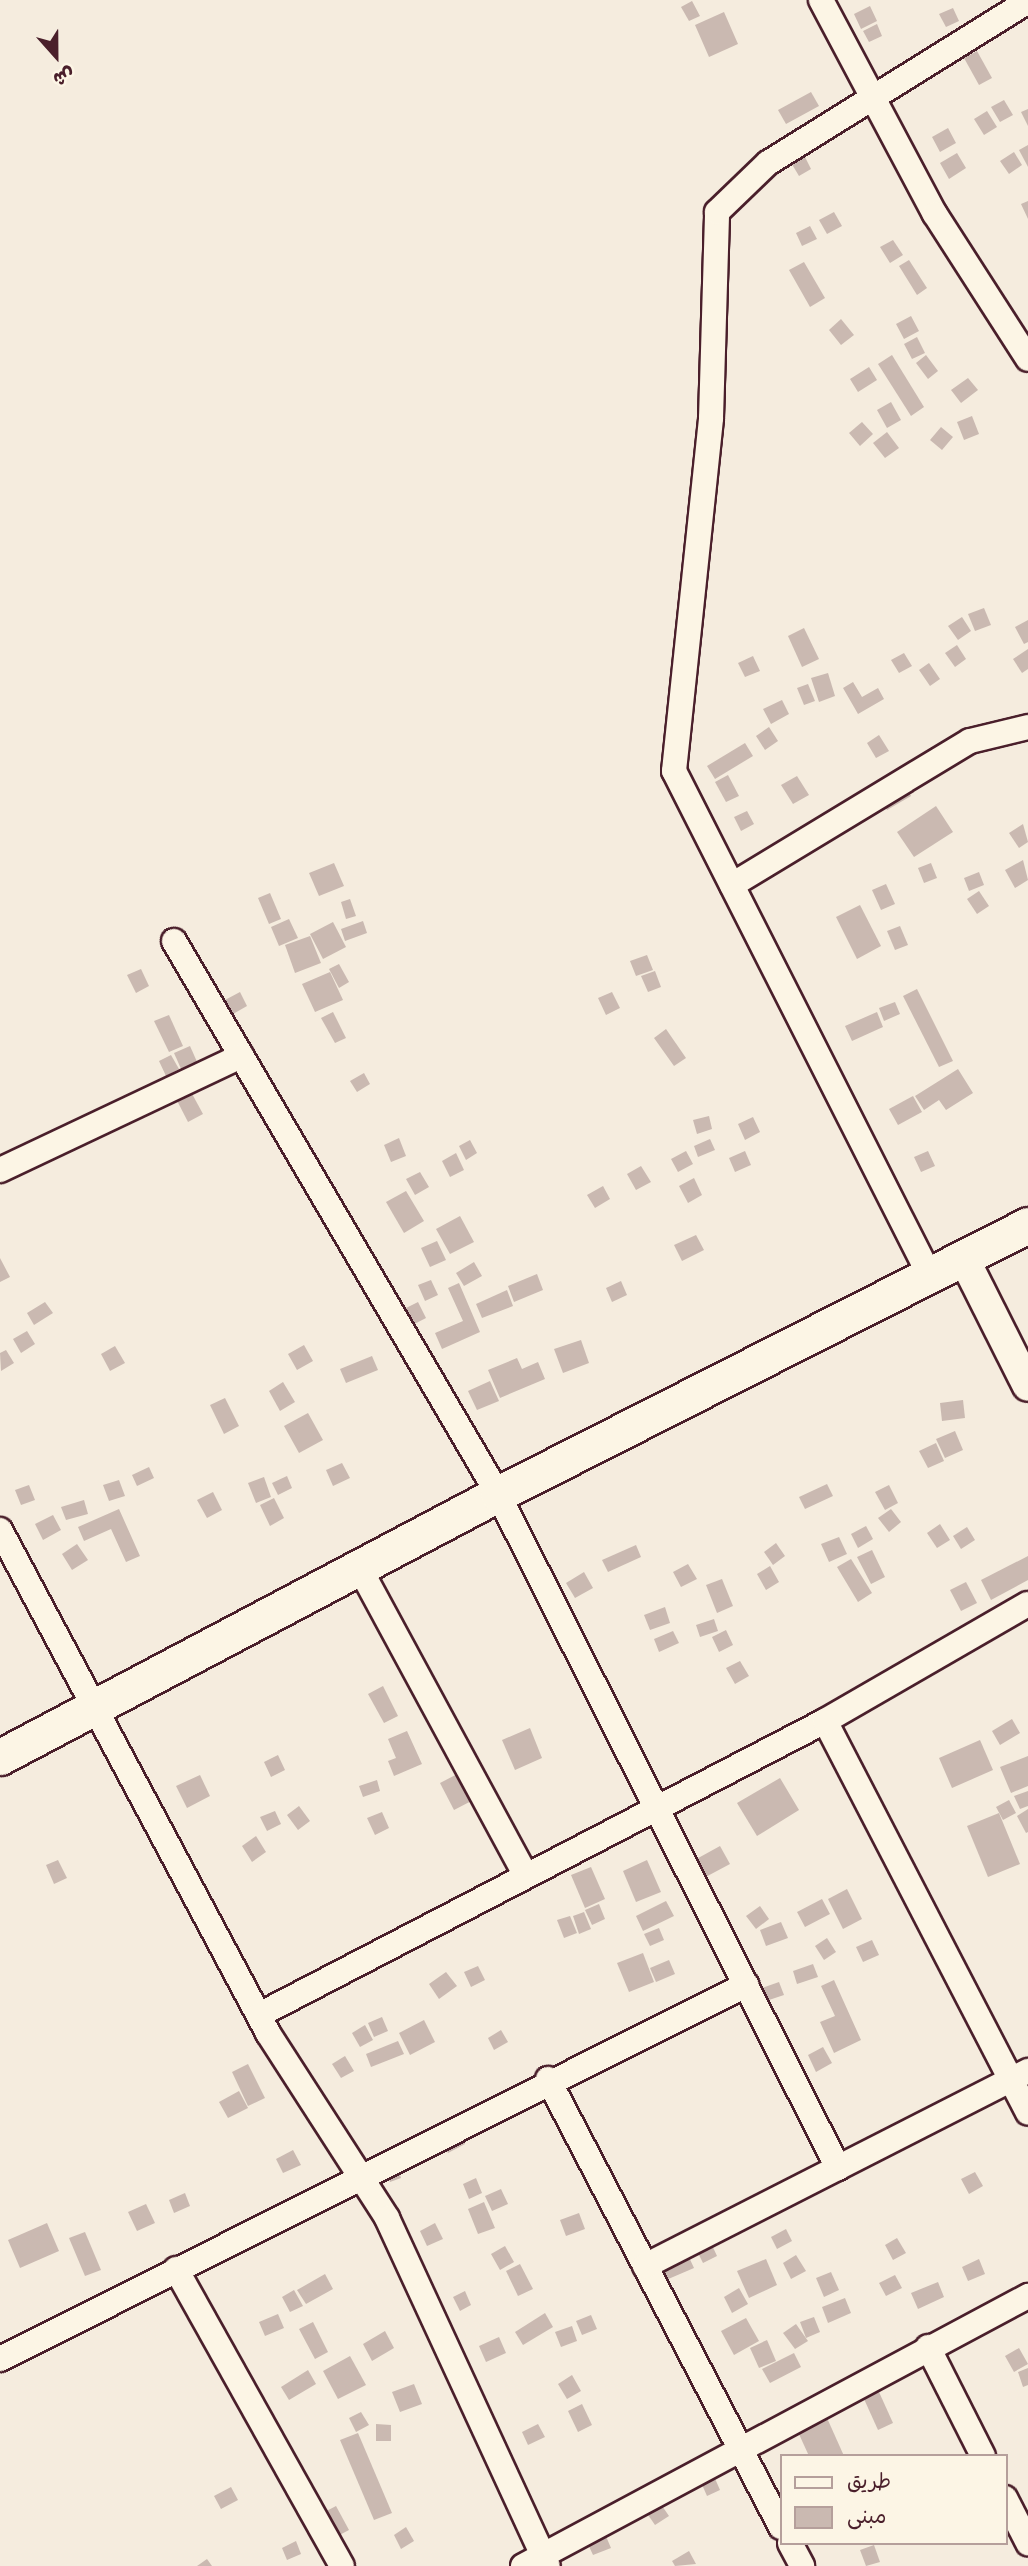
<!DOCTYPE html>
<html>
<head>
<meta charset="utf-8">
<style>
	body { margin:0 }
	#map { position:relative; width:1028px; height:2566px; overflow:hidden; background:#f5ecde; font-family:"Balsamiq Sans","Playpen Sans Arabic",sans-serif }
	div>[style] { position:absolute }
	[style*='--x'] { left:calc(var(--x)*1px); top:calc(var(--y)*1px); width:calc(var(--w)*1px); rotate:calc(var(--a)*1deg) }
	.building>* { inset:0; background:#cab9b1 }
	.roads { filter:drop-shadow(2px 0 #4a1f2b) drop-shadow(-2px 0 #4a1f2b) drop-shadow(0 2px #4a1f2b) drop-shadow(0 -2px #4a1f2b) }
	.minor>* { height:24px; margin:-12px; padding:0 12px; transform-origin:12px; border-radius:12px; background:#fcf5e5 }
	.tertiary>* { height:30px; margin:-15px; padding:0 15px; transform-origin:15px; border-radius:15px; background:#fcf5e5 }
	.secondary>* { height:35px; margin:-17.5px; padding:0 17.5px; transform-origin:17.5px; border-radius:17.5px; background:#fcf5e5 }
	span { translate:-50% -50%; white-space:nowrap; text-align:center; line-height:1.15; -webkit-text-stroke:6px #fcf5e5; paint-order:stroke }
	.legend { position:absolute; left:780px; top:2454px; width:228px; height:91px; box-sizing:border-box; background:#fcf5e5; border:2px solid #b59f9b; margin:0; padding:9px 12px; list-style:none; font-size:21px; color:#4a1f2b }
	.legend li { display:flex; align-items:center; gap:14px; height:35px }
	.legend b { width:35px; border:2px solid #b59f9b }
	.north { position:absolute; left:21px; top:21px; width:70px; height:70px; -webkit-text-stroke:5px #fcf5e5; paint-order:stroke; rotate:159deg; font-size:19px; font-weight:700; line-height:28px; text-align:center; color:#4a1f2b }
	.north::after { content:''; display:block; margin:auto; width:24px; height:32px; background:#4a1f2b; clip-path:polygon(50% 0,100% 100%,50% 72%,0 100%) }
</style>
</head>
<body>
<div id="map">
	<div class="building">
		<i style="clip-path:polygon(692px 1px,700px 16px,689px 21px,681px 7px)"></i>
		<i style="clip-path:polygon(870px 6px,877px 21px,861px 29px,854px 14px)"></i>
		<i style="clip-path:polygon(953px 8px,959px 21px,946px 27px,939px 14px)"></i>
		<i style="clip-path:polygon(724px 12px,738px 44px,709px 57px,695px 25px)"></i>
		<i style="clip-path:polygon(877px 24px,882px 36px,869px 42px,863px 31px)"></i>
		<i style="clip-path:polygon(977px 51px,992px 78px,979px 85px,964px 58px)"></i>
		<i style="clip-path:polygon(811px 92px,819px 106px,786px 124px,778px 110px)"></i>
		<i style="clip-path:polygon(1004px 100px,1013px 115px,1000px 122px,991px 107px)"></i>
		<i style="clip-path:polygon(1028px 109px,1028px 126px,1021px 112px)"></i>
		<i style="clip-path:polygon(987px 111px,997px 127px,984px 135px,974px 119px)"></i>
		<i style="clip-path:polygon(948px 128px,956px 143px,940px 152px,932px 137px)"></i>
		<i style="clip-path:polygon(1028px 145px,1028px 167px,1019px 150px)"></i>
		<i style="clip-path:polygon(1014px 152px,1022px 165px,1009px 174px,1000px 161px)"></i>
		<i style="clip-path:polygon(803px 153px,811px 169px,799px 176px,790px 161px)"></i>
		<i style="clip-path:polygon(957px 153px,966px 168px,949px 179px,940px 163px)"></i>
		<i style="clip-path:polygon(1028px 201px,1028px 219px,1021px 204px)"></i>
		<i style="clip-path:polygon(834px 212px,842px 226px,827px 234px,819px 220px)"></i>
		<i style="clip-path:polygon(810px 226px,817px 239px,802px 246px,796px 233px)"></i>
		<i style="clip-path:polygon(893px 240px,903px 255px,890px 263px,880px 247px)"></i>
		<i style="clip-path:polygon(909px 260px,927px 288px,917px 295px,899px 266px)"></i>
		<i style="clip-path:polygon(804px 262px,825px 298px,810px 307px,789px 270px)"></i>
		<i style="clip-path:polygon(911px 316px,919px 331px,904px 339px,896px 324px)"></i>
		<i style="clip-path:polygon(841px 319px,854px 335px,841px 345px,829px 330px)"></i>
		<i style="clip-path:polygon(917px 337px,925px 353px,912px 359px,904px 344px)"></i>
		<i style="clip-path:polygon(892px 355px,924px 407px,911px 416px,878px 364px)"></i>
		<i style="clip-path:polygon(926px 355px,938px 371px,928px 379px,916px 363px)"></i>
		<i style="clip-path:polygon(869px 367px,877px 380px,858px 392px,850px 379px)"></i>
		<i style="clip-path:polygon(968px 378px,978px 390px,961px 403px,951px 390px)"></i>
		<i style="clip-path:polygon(891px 402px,901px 420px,887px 428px,877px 410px)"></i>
		<i style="clip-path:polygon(972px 416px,979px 434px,964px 440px,957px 422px)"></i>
		<i style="clip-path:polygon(862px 422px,873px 434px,860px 446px,849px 433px)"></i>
		<i style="clip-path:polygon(941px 427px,953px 437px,942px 450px,930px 440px)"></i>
		<i style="clip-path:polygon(887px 432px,899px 448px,885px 458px,873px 443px)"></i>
		<i style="clip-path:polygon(984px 608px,991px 625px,975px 631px,968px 614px)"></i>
		<i style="clip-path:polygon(962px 617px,971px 631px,958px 640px,948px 626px)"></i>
		<i style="clip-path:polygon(1028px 620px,1028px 642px,1024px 644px,1015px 627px)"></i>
		<i style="clip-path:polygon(804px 628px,819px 659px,802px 667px,788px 636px)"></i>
		<i style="clip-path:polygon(957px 645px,966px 659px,955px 667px,945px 653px)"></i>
		<i style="clip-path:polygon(1028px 649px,1028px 669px,1022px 673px,1013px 659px)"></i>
		<i style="clip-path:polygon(904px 653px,912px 666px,899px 673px,891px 660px)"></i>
		<i style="clip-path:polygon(753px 656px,760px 671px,745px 677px,738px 663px)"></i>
		<i style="clip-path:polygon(929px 663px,940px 679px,930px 686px,919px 670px)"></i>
		<i style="clip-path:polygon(828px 673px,835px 696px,819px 702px,811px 678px)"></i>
		<i style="clip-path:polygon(853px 682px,862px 697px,878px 688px,884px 699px,858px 714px,843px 688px)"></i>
		<i style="clip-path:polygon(808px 684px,815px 701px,804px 705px,797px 688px)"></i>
		<i style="clip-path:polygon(782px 700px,789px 714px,771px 724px,763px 709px)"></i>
		<i style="clip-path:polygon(769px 727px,778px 741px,765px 750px,756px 736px)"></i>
		<i style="clip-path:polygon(879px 735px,889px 751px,876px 758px,867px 743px)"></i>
		<i style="clip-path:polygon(745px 743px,753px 756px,715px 779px,707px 766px)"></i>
		<i style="clip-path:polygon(728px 775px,739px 796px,726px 802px,715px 782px)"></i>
		<i style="clip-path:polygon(797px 776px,809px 795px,793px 804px,781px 785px)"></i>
		<i style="clip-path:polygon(904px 783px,911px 796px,887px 810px,879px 797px)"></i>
		<i style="clip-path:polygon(936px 806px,953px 832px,914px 857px,897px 832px)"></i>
		<i style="clip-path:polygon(747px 811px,754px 824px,741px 831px,734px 817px)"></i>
		<i style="clip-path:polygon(1023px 824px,1028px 842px,1019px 848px,1009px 833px)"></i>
		<i style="clip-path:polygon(1023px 860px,1028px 880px,1015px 888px,1005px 870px)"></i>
		<i style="clip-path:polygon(334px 863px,344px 886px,319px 896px,309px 873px)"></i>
		<i style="clip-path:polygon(931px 863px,937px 878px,924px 883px,918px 868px)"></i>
		<i style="clip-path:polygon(979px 872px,984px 885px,969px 891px,964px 878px)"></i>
		<i style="clip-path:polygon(886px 884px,895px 904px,881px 910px,872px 890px)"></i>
		<i style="clip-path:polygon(979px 891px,989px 906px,977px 914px,967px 899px)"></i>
		<i style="clip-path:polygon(270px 893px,281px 919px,269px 924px,258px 898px)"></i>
		<i style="clip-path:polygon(350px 899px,356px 916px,346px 919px,341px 902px)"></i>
		<i style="clip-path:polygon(860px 905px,881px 946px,857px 959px,836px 917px)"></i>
		<i style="clip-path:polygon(289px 919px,298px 938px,279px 946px,271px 927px)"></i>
		<i style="clip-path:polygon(363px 921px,367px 933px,345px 941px,341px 929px)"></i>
		<i style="clip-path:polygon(333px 922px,346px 947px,323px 959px,310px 934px)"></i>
		<i style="clip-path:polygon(900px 926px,908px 945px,895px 950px,887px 931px)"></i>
		<i style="clip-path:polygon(310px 936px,321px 963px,295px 973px,285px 945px)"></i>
		<i style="clip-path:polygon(647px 955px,653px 970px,636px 976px,630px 961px)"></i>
		<i style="clip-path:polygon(339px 964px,349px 982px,339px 988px,329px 969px)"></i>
		<i style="clip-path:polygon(141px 969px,149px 986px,136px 993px,127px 975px)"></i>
		<i style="clip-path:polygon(655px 971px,661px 987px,648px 992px,641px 976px)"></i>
		<i style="clip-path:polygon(330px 972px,343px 1000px,315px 1012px,302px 984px)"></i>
		<i style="clip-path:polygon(917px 989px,953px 1061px,939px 1067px,903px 996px)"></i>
		<i style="clip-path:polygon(240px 992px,247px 1006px,233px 1014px,225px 1000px)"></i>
		<i style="clip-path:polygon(612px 992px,620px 1008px,606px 1015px,598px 998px)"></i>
		<i style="clip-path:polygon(895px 1002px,900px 1014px,884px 1021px,879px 1008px)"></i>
		<i style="clip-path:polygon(333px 1012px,346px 1038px,335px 1043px,321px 1018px)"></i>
		<i style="clip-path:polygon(877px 1012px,883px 1027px,852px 1041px,845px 1026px)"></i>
		<i style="clip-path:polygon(169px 1015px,183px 1046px,169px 1052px,154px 1021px)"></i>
		<i style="clip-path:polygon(666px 1029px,686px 1058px,674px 1066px,654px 1038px)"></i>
		<i style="clip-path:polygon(190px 1046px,198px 1064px,182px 1071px,174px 1053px)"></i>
		<i style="clip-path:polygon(171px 1055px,179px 1069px,166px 1076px,159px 1061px)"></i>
		<i style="clip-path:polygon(958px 1069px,973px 1093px,946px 1110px,939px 1100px,924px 1110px,915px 1096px)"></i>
		<i style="clip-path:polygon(364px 1073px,370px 1084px,357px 1092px,350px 1081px)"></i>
		<i style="clip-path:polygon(184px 1079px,203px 1114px,188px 1122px,170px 1087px)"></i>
		<i style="clip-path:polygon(913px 1096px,922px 1112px,898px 1125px,889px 1109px)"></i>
		<i style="clip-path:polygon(709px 1116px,712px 1129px,697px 1134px,693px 1120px)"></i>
		<i style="clip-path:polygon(753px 1117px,760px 1132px,745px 1140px,738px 1124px)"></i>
		<i style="clip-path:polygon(399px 1138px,406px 1156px,391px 1162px,384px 1145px)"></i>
		<i style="clip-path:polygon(710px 1139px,715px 1150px,698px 1157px,694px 1146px)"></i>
		<i style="clip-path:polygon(470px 1140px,477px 1153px,466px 1160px,459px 1146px)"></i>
		<i style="clip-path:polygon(686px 1151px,693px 1164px,678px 1172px,671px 1159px)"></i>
		<i style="clip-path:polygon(745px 1151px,751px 1165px,735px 1172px,729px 1158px)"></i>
		<i style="clip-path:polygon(928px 1151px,935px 1166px,921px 1172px,914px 1157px)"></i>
		<i style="clip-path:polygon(456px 1153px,464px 1170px,450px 1177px,442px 1161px)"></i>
		<i style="clip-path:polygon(641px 1166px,651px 1182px,636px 1190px,627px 1174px)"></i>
		<i style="clip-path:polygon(420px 1172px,429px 1187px,415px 1195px,406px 1179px)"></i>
		<i style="clip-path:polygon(694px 1178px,702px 1195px,688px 1203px,679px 1186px)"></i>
		<i style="clip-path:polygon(603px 1186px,610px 1199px,595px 1208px,587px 1195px)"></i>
		<i style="clip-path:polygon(406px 1191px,424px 1221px,404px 1233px,386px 1202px)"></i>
		<i style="clip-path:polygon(460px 1216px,474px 1242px,450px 1254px,436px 1229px)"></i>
		<i style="clip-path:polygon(696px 1235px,704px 1250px,682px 1261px,674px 1245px)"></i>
		<i style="clip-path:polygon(437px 1241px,446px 1260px,430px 1267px,421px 1248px)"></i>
		<i style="clip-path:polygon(0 1258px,10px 1277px,0 1282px)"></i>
		<i style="clip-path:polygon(474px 1262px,482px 1276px,464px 1286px,456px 1273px)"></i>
		<i style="clip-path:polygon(537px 1274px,543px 1290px,514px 1302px,508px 1286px)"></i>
		<i style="clip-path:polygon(431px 1280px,438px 1295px,425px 1301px,418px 1285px)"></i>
		<i style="clip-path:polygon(621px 1281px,627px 1295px,612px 1302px,606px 1288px)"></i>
		<i style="clip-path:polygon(459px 1283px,480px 1332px,442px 1349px,435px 1333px,463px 1321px,448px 1288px)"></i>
		<i style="clip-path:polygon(395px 1290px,404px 1309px,418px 1302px,426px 1318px,397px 1333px,378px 1298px)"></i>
		<i style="clip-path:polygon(507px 1290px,513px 1306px,482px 1318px,476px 1304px)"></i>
		<i style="clip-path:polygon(45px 1302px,53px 1313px,34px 1325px,27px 1313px)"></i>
		<i style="clip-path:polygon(27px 1331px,35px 1344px,21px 1353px,13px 1339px)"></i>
		<i style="clip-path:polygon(581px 1340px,589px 1363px,563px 1373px,554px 1349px)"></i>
		<i style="clip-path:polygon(304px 1345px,313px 1361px,297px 1370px,288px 1354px)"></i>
		<i style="clip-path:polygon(115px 1346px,125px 1363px,110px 1371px,101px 1354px)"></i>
		<i style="clip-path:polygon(6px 1350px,14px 1363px,1px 1371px,0 1353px)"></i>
		<i style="clip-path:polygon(372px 1356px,378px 1370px,346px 1383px,340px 1369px)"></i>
		<i style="clip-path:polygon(517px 1358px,522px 1369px,538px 1362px,545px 1379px,500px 1398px,488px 1370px)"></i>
		<i style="clip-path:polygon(490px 1381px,499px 1401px,477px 1410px,468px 1391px)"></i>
		<i style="clip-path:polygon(283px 1382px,295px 1402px,280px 1411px,269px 1391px)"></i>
		<i style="clip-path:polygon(225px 1398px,239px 1426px,224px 1434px,210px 1405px)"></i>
		<i style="clip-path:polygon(963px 1400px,965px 1418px,942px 1421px,940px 1403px)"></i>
		<i style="clip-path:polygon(308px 1413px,323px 1440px,299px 1453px,284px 1426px)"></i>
		<i style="clip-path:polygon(955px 1431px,963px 1450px,945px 1458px,936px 1439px)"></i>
		<i style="clip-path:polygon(936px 1443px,944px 1461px,928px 1468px,919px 1451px)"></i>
		<i style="clip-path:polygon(342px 1463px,350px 1478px,333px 1486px,326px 1470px)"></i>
		<i style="clip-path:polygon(149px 1467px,154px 1478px,137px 1486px,132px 1475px)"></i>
		<i style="clip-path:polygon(287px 1476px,292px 1488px,278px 1495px,272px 1483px)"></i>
		<i style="clip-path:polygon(264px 1477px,271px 1497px,256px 1503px,248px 1483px)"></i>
		<i style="clip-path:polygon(119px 1480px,125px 1496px,109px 1501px,103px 1485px)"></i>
		<i style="clip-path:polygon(827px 1484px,833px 1496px,805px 1509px,799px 1497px)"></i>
		<i style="clip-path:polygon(29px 1485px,35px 1500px,21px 1505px,15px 1490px)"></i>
		<i style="clip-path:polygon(889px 1485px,898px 1503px,885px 1510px,875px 1492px)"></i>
		<i style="clip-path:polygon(213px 1492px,222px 1510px,207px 1518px,197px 1500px)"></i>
		<i style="clip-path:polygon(274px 1498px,284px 1518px,270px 1526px,260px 1505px)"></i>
		<i style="clip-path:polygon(84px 1500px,88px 1514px,66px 1520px,61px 1507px)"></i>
		<i style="clip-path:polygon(119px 1509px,140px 1556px,126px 1562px,111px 1529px,84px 1541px,78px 1527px)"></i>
		<i style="clip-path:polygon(891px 1509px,901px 1522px,889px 1532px,878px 1518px)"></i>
		<i style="clip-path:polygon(53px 1515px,61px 1530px,43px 1540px,35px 1524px)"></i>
		<i style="clip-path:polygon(940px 1524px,950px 1540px,937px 1548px,927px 1533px)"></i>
		<i style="clip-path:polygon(866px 1526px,873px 1539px,858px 1548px,851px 1534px)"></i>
		<i style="clip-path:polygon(967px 1527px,975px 1540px,961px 1549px,953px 1536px)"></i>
		<i style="clip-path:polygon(839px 1537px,847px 1554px,829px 1562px,821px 1544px)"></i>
		<i style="clip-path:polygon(776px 1543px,785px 1556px,773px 1565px,764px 1552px)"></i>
		<i style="clip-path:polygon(77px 1544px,88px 1560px,72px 1570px,62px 1554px)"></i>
		<i style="clip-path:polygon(636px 1545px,641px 1557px,608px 1572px,602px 1560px)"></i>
		<i style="clip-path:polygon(872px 1550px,885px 1577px,871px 1584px,857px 1557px)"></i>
		<i style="clip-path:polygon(1028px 1556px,1028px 1580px,991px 1600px,981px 1580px)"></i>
		<i style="clip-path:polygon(851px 1559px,872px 1593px,858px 1602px,837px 1567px)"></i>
		<i style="clip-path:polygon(688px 1564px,697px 1579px,681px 1587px,673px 1572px)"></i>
		<i style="clip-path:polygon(770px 1566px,779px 1582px,766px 1590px,757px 1574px)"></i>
		<i style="clip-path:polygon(584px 1572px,593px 1588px,575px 1598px,566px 1583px)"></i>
		<i style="clip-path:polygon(722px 1579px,733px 1606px,717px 1613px,706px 1585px)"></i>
		<i style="clip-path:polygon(966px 1582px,977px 1603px,961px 1611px,950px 1590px)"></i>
		<i style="clip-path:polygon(665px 1607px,670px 1623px,650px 1630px,644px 1615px)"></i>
		<i style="clip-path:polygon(714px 1619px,718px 1631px,700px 1637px,696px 1625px)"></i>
		<i style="clip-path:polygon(726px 1630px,733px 1645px,719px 1652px,712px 1637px)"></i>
		<i style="clip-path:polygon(673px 1631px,679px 1643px,659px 1652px,654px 1639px)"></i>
		<i style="clip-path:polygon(740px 1661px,749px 1676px,735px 1684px,726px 1668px)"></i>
		<i style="clip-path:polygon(383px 1686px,398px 1716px,384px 1723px,368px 1694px)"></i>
		<i style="clip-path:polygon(1012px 1719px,1020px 1733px,1000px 1745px,992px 1731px)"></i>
		<i style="clip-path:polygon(530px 1728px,542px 1758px,515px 1770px,502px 1740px)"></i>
		<i style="clip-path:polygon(407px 1731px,422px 1764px,394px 1776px,388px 1761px,396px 1758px,388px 1739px)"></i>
		<i style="clip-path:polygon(980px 1740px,993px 1770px,952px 1788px,939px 1758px)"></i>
		<i style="clip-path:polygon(278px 1755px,285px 1770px,271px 1777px,264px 1762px)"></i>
		<i style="clip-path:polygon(1028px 1756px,1028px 1786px,1011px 1793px,1000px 1767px)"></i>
		<i style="clip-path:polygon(467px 1769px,481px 1796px,454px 1810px,440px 1783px)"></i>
		<i style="clip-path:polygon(200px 1775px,210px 1796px,187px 1808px,176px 1786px)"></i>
		<i style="clip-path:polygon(780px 1778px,799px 1810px,757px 1836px,737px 1803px)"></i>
		<i style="clip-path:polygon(377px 1780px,380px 1791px,363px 1797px,359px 1786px)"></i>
		<i style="clip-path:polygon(1028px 1791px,1028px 1806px,1020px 1809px,1014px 1796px)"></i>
		<i style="clip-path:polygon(1009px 1800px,1016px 1813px,1003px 1820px,996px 1807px)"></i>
		<i style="clip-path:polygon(299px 1806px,310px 1821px,298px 1830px,287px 1815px)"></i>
		<i style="clip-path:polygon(1028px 1809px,1028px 1832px,1026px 1833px,1017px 1816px)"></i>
		<i style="clip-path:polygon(275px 1811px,281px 1824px,267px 1831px,260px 1817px)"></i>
		<i style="clip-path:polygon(382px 1812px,389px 1828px,375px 1835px,367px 1818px)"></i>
		<i style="clip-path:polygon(999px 1813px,1020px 1864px,988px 1877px,967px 1826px)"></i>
		<i style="clip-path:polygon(256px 1836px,266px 1852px,252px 1862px,242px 1846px)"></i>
		<i style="clip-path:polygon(720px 1846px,730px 1864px,700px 1880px,691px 1862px)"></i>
		<i style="clip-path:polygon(58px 1860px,67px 1878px,54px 1884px,46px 1865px)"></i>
		<i style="clip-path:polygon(647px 1860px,661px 1892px,636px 1902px,623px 1871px)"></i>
		<i style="clip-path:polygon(591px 1867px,605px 1899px,585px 1908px,571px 1875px)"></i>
		<i style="clip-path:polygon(847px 1889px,862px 1919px,843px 1929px,828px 1899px)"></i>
		<i style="clip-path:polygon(822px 1899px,830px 1914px,805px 1927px,797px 1912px)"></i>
		<i style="clip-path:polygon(666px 1901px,674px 1916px,643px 1931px,636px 1916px)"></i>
		<i style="clip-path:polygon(599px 1904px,605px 1919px,592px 1925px,585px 1910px)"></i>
		<i style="clip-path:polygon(760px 1906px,769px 1919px,756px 1929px,746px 1916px)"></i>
		<i style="clip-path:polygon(584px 1912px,591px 1929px,579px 1934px,573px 1916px)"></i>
		<i style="clip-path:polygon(570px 1916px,577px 1933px,564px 1938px,557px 1920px)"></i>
		<i style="clip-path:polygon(781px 1922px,788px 1938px,766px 1946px,760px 1930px)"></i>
		<i style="clip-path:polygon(659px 1928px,664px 1940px,650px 1946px,644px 1934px)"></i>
		<i style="clip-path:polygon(827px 1938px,836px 1952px,824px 1960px,815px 1946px)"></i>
		<i style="clip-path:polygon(872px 1940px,879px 1955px,863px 1962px,856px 1947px)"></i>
		<i style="clip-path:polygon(643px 1953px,654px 1982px,629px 1992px,617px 1963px)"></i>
		<i style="clip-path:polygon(669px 1960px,675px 1974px,656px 1982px,650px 1968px)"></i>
		<i style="clip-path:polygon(813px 1964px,818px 1977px,797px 1984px,793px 1971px)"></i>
		<i style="clip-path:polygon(478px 1966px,485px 1980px,471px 1987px,464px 1972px)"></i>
		<i style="clip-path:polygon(446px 1972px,457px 1986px,439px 1999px,429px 1984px)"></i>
		<i style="clip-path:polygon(834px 1980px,861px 2040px,834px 2053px,820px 2022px,835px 2016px,821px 1986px)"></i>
		<i style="clip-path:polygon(779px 1982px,784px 1995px,766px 2001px,762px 1988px)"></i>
		<i style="clip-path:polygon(382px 2017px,388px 2031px,374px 2037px,368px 2023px)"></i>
		<i style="clip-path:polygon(424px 2020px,435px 2042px,410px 2055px,399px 2033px)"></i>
		<i style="clip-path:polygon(365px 2025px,373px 2040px,360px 2047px,352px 2033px)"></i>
		<i style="clip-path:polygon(501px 2030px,508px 2042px,494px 2050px,488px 2038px)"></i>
		<i style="clip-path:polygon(398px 2041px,404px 2054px,371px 2067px,366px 2054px)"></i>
		<i style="clip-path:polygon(823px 2047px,832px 2063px,816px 2072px,808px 2055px)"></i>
		<i style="clip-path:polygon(345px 2056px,354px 2071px,341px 2078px,332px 2064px)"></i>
		<i style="clip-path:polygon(248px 2064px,265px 2098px,248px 2106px,232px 2072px)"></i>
		<i style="clip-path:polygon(239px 2091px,248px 2108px,228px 2118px,219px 2102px)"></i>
		<i style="clip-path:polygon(458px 2131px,465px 2144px,448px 2153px,441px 2140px)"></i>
		<i style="clip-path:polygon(293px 2150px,301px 2165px,283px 2173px,276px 2159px)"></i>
		<i style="clip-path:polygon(395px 2159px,401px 2178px,390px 2182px,383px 2163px)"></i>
		<i style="clip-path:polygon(975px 2172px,983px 2186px,969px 2194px,961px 2179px)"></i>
		<i style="clip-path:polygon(476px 2178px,482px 2193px,469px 2199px,463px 2184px)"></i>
		<i style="clip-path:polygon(501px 2189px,508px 2204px,492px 2211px,485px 2196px)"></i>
		<i style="clip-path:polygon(185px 2193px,190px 2206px,174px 2213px,169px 2200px)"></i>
		<i style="clip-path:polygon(484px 2202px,495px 2228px,478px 2234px,468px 2209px)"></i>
		<i style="clip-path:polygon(146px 2204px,155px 2223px,137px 2231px,128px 2212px)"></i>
		<i style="clip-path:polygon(579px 2213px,585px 2229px,566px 2236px,560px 2220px)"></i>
		<i style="clip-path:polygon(47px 2223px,59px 2251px,20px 2268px,8px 2240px)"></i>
		<i style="clip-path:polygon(435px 2223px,443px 2239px,427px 2246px,420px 2231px)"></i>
		<i style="clip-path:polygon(786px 2229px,792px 2241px,777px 2249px,771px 2237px)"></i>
		<i style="clip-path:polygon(85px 2232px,101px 2270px,85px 2276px,69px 2238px)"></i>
		<i style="clip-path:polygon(897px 2238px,906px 2253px,893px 2260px,885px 2245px)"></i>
		<i style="clip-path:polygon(710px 2241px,717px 2256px,703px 2263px,696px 2249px)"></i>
		<i style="clip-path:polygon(505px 2246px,514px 2262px,500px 2270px,491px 2254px)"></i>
		<i style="clip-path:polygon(687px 2253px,694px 2268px,659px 2283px,652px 2267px)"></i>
		<i style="clip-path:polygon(796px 2255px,806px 2271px,791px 2279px,783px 2263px)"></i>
		<i style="clip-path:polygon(766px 2259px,777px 2285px,749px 2298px,737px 2271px)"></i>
		<i style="clip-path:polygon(979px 2259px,985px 2274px,968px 2281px,962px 2267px)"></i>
		<i style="clip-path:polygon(520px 2264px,533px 2289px,518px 2296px,506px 2271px)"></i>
		<i style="clip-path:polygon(831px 2272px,839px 2290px,824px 2297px,816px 2278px)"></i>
		<i style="clip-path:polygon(325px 2274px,333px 2289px,306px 2304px,297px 2290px)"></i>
		<i style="clip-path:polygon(895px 2275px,902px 2288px,886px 2296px,879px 2283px)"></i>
		<i style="clip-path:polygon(938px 2282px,944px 2297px,918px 2309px,911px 2293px)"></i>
		<i style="clip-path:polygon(739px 2288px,748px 2304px,732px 2313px,724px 2297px)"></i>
		<i style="clip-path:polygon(294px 2290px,303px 2306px,290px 2312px,282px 2297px)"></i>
		<i style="clip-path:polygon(465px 2291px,471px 2305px,460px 2311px,453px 2297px)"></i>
		<i style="clip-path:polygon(845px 2298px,851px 2313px,828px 2323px,822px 2307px)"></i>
		<i style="clip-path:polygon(545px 2313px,553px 2327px,523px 2345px,515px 2332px)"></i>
		<i style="clip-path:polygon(278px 2314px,284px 2328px,265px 2336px,259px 2322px)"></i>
		<i style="clip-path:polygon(591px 2315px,597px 2329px,582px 2335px,576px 2321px)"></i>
		<i style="clip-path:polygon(814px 2317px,820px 2332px,806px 2338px,800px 2322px)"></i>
		<i style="clip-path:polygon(746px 2318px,759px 2341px,734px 2355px,721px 2331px)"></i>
		<i style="clip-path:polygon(313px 2322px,328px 2352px,315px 2359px,299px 2329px)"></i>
		<i style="clip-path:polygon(796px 2324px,808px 2341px,795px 2349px,783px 2333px)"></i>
		<i style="clip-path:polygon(572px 2326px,577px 2341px,561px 2347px,555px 2332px)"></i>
		<i style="clip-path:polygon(385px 2331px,394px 2348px,372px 2361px,363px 2344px)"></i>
		<i style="clip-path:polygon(499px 2337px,506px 2353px,486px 2362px,479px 2346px)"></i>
		<i style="clip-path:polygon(767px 2340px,776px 2361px,759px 2368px,750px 2348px)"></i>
		<i style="clip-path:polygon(1019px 2348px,1028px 2364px,1014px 2372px,1005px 2356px)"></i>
		<i style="clip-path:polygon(794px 2353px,801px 2367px,770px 2383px,762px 2369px)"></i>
		<i style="clip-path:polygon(350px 2356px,366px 2385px,338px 2399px,323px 2371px)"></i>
		<i style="clip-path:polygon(1028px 2368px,1028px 2385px,1023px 2387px,1018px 2372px)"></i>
		<i style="clip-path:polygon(308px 2370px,316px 2384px,289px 2400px,281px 2387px)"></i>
		<i style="clip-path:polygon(572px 2375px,581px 2391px,567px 2399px,558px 2384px)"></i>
		<i style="clip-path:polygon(414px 2384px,422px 2404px,400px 2412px,392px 2392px)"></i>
		<i style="clip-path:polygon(879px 2392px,893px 2423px,878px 2430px,864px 2399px)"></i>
		<i style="clip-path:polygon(582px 2404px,592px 2425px,578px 2432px,568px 2411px)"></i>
		<i style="clip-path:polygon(361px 2412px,369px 2425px,356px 2432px,349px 2418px)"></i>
		<i style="clip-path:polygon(827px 2418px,844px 2456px,809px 2456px,798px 2432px)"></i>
		<i style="clip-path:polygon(376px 2424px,391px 2425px,391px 2441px,376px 2441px)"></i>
		<i style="clip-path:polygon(538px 2424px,545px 2437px,528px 2445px,522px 2432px)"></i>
		<i style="clip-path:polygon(358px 2433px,392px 2513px,374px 2520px,340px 2440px)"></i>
		<i style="clip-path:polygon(713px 2474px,720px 2490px,707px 2496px,700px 2480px)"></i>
		<i style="clip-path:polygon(231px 2487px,238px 2500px,221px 2509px,214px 2496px)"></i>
		<i style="clip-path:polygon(660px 2503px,669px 2516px,655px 2525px,646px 2512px)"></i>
		<i style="clip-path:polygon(336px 2506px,349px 2530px,330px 2540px,317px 2516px)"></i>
		<i style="clip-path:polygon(406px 2527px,414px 2541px,401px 2549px,394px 2535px)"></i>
		<i style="clip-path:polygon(605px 2534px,611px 2548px,593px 2555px,587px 2542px)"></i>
		<i style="clip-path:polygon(296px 2541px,301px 2554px,287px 2560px,282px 2548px)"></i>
		<i style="clip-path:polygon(874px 2545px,880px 2562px,866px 2566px,860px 2550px)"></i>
		<i style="clip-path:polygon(689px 2551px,696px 2564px,675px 2566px,672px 2561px)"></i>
		<i style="clip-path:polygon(207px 2559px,212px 2566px,197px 2566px)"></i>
	</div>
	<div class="roads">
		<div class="minor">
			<i style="--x:821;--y:0;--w:242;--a:62"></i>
			<i style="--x:935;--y:214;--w:172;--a:57.3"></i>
			<i style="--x:732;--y:885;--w:278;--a:-31.2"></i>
			<i style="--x:970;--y:741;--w:60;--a:-13.6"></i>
			<i style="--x:174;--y:941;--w:641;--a:59.63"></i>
			<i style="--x:498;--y:1494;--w:755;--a:63.23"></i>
			<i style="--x:0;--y:1170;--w:267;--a:-25.3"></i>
			<i style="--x:929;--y:1274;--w:564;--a:-116.88"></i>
			<i style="--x:674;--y:771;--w:355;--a:-84"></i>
			<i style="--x:711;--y:418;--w:206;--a:-88.3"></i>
			<i style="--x:717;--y:212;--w:71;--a:-43.9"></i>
			<i style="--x:768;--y:163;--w:306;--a:-31.9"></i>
			<i style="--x:0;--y:1530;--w:570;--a:61.95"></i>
			<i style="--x:268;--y:2033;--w:220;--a:57.2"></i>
			<i style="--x:387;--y:2218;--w:383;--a:65.2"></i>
			<i style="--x:359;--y:1567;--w:351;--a:61.6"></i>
			<i style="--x:825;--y:1721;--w:441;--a:62.6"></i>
			<i style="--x:259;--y:2015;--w:638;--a:-27.45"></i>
			<i style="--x:825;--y:1721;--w:234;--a:-30"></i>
			<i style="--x:548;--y:2079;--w:505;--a:62.52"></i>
			<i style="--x:645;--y:2266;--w:430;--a:-27"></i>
			<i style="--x:176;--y:2269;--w:340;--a:60.8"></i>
			<i style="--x:928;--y:2347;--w:122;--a:63.2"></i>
			<i style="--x:0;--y:2359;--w:835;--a:-26.63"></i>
			<i style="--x:1005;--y:2498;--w:51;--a:62.9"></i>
			<i style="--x:790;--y:2543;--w:26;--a:62"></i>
			<i style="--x:523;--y:2566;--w:573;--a:-28.13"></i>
		</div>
		<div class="tertiary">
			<i style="--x:963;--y:1257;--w:144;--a:63.3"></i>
		</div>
		<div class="secondary">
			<i style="--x:0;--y:1757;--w:563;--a:-27.84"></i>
			<i style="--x:498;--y:1494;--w:594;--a:-26.91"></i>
		</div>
	</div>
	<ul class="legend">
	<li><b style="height:9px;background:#fcf5e5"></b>طريق</li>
	<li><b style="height:19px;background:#cab9b1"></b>مبنى</li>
	</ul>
	<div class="north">ش</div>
</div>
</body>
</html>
